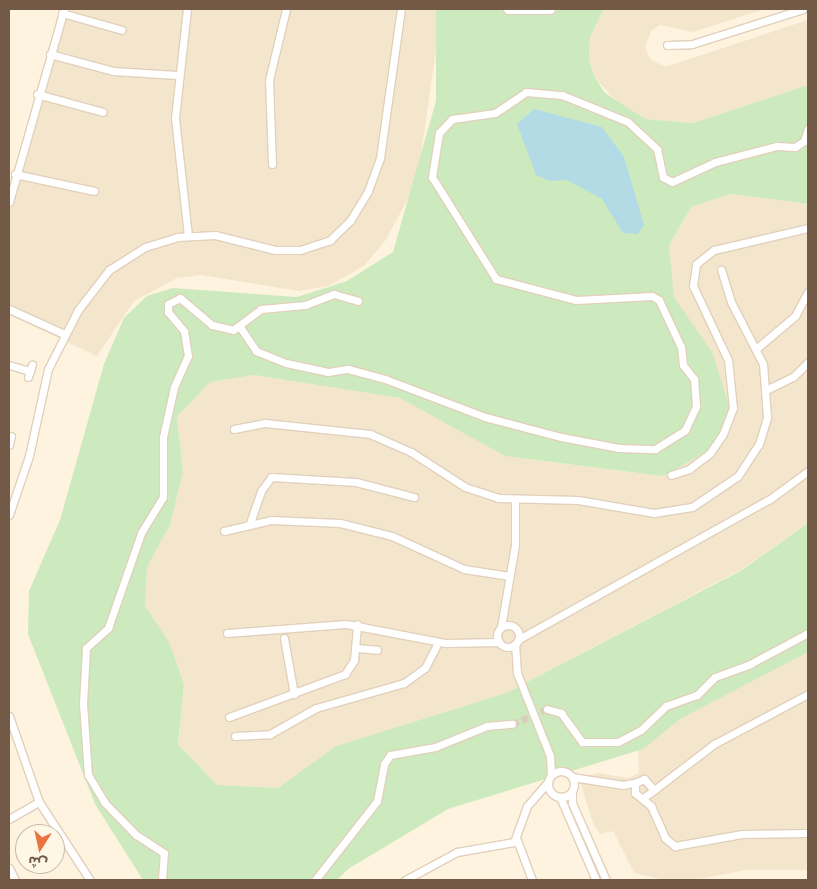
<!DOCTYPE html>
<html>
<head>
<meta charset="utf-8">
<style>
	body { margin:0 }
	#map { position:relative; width:817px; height:889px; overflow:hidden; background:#fdf3df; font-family:"PT Sans Narrow","Noto Sans Arabic",sans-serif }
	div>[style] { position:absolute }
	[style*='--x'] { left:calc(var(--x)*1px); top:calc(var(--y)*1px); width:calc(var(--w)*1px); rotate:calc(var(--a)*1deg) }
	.residential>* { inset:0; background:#f4e6cd }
	.green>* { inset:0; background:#cceabe }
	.water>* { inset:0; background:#b3dbe6 }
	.minor-tunnel>* { height:7px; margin-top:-3.5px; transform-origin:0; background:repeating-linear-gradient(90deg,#dacdb9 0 7px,transparent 0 10.5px) }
	.roads { filter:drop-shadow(1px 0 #e1d0bb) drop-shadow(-1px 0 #e1d0bb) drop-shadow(0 1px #e1d0bb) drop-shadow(0 -1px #e1d0bb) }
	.minor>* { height:7px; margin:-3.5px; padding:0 3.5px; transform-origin:3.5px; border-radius:3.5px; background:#fff }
	.minor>.ring { margin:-3.5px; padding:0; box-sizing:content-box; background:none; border:7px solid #fff; border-radius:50% }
	.tertiary>* { height:9px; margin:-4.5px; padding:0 4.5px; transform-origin:4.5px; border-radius:4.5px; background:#fff }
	span { translate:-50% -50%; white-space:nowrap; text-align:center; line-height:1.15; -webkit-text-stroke:4.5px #fff7e6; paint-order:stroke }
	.frame { position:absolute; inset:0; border:10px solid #735a46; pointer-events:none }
	.north { position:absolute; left:15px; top:824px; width:50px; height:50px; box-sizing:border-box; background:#fff7e6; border:1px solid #c7b8a6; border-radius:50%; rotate:190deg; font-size:14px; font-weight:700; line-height:20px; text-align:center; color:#735a46 }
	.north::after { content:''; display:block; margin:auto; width:18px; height:22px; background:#eb733f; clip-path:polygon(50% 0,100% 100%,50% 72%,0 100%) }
</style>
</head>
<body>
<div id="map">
	<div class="residential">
		<i style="clip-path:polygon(60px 9px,442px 9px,417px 182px,385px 241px,364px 266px,328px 286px,299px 291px,201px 275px,177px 278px,134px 301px,97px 356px,9px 315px,9px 189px)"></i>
		<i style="clip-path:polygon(604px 9px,765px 9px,693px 32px,660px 25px,652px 30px,645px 46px,650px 59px,665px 67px,808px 20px,808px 85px,693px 123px,645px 119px,623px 108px,594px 77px,589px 60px,590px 37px)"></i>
		<i style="clip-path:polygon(730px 194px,808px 204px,808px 523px,742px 569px,506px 693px,336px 746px,278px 788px,217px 785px,178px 744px,184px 685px,145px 606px,147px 567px,170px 525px,183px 472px,177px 417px,210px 382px,254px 375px,401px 398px,505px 456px,663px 476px,712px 352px,673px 297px,669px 245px,691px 207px)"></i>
		<i style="clip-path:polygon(808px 642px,808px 870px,746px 870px,694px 880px,665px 880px,634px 873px,613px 831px,600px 834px,594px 826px,579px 779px,597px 773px,629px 778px,639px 773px,638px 742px)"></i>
	</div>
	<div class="green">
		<i style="clip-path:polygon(436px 9px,604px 9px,590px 37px,589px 60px,594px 76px,605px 93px,645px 119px,693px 123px,808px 85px,808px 204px,730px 194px,691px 207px,669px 245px,674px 297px,712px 352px,729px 405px,715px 447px,663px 476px,505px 456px,400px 398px,254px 375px,210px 382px,177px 417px,183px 472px,170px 525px,147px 567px,145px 606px,170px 644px,184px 685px,178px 744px,217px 785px,278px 788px,336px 746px,506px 693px,742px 570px,808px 523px,808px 652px,680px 719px,643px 749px,448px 809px,348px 869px,337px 880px,143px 880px,95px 804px,28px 634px,29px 591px,60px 520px,104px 364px,124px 318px,147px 296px,173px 288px,297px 297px,347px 281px,393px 252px,436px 101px)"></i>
	</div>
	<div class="water">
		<i style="clip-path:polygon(534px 109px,602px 127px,624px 157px,644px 225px,638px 234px,623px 233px,602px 199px,567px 180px,550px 181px,536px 175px,517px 124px)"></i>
	</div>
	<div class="minor-tunnel">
		<i style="--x:512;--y:724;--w:38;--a:-23"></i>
	</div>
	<div class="roads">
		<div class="minor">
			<i style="--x:187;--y:9;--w:110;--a:96.3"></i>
			<i style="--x:175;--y:118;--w:119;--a:83.7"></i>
			<i style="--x:62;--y:13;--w:62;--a:15.8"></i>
			<i style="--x:667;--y:45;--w:25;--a:-2"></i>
			<i style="--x:692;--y:44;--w:116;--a:-17.5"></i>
			<i style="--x:50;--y:54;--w:65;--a:15.1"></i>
			<i style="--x:113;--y:71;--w:64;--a:3.6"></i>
			<i style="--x:37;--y:94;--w:68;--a:15.3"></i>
			<i style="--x:272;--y:164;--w:84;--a:-92"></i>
			<i style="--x:269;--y:80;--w:73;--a:-76.5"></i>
			<i style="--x:15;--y:174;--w:81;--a:12.1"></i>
			<i style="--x:9;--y:202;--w:201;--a:-74.1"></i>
			<i style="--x:9;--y:309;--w:60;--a:24.4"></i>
			<i style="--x:240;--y:327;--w:29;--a:56"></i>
			<i style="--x:256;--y:351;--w:32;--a:22"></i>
			<i style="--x:286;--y:363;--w:43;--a:12.1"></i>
			<i style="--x:328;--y:372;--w:20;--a:-9"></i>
			<i style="--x:348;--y:369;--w:38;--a:15"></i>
			<i style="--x:385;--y:379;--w:107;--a:20.8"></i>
			<i style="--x:485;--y:417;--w:79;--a:14.7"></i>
			<i style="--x:561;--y:437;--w:59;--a:10.7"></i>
			<i style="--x:619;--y:448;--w:36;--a:2"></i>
			<i style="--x:655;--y:449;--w:36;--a:-32"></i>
			<i style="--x:685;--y:430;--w:26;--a:-65"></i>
			<i style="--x:696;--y:406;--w:27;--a:-94"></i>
			<i style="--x:694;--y:379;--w:18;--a:-128"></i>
			<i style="--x:683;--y:365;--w:18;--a:-96"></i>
			<i style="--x:681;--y:347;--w:52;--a:-115.1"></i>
			<i style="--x:659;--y:300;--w:8;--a:-150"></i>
			<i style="--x:652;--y:296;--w:76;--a:177"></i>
			<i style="--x:576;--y:300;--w:83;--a:-165.3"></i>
			<i style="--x:496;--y:279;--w:120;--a:-122.1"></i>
			<i style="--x:432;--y:177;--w:45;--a:-81"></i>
			<i style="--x:439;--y:133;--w:19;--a:-47"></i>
			<i style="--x:452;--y:119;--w:43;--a:-7.9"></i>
			<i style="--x:495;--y:113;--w:37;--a:-34"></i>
			<i style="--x:526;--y:92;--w:36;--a:5"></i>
			<i style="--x:562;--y:95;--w:71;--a:22.2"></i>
			<i style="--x:628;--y:122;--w:40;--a:43"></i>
			<i style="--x:657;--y:149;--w:29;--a:78"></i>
			<i style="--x:663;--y:177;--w:10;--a:29"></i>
			<i style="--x:672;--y:182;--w:47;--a:-24.9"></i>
			<i style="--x:715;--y:162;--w:64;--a:-14.5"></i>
			<i style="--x:777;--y:146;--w:18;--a:3"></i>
			<i style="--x:795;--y:147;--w:11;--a:-34"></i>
			<i style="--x:804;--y:141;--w:13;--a:-72"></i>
			<i style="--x:757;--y:348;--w:50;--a:-40.1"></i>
			<i style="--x:795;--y:316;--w:27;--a:-62"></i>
			<i style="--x:9;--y:365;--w:22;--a:16"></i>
			<i style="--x:28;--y:377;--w:13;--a:-72"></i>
			<i style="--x:768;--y:389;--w:28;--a:-26"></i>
			<i style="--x:793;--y:377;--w:21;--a:-45"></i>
			<i style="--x:234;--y:429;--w:32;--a:-11"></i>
			<i style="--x:265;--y:423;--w:106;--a:6"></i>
			<i style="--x:370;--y:434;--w:45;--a:23.7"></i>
			<i style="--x:411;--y:452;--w:64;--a:32.9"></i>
			<i style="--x:465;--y:487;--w:35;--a:18"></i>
			<i style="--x:498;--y:498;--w:80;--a:1.4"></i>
			<i style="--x:578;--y:500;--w:77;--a:9.7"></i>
			<i style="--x:654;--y:513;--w:38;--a:-9"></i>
			<i style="--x:692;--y:507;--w:55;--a:-34"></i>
			<i style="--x:738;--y:476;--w:38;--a:-57"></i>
			<i style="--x:759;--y:444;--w:28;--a:-73"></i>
			<i style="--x:767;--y:417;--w:53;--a:-94.3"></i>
			<i style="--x:763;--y:364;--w:70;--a:-117.3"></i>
			<i style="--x:731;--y:302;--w:34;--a:-107"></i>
			<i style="--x:9;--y:445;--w:9;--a:-77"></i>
			<i style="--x:671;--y:475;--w:19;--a:-18"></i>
			<i style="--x:689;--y:469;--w:26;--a:-37"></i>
			<i style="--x:710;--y:453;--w:23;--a:-56"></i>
			<i style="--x:723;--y:434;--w:28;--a:-69"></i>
			<i style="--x:733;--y:408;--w:48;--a:-95.9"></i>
			<i style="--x:728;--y:360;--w:82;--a:-115.3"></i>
			<i style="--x:693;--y:286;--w:22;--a:-82"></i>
			<i style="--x:696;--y:264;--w:23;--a:-38"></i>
			<i style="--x:714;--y:250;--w:97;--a:-13.2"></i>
			<i style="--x:9;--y:515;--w:62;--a:-71.3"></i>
			<i style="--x:29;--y:456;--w:89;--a:-77.7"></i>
			<i style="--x:48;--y:369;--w:66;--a:-63"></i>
			<i style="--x:78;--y:310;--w:51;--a:-52.2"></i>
			<i style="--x:109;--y:270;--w:43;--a:-32.6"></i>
			<i style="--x:145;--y:247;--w:34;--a:-17"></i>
			<i style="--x:177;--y:237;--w:38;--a:-3"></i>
			<i style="--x:215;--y:235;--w:62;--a:14"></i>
			<i style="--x:275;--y:250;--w:25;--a:0"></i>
			<i style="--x:300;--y:250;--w:32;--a:-18"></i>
			<i style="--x:330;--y:240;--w:28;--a:-44"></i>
			<i style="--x:350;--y:221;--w:35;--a:-59"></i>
			<i style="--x:368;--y:191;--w:35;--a:-70"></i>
			<i style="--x:380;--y:158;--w:150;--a:-82"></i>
			<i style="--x:250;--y:523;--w:34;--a:-71"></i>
			<i style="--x:261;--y:491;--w:17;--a:-54"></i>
			<i style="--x:271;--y:477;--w:85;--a:3.4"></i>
			<i style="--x:356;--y:482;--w:60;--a:14.5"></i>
			<i style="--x:224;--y:531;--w:48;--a:-13.2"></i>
			<i style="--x:271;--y:520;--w:69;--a:2.5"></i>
			<i style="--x:340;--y:523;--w:54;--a:14"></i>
			<i style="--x:392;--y:536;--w:79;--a:24.6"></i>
			<i style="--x:464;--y:569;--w:46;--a:8.8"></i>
			<i class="ring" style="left:497px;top:625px;width:15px;height:15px"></i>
			<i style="--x:501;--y:627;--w:83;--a:-80.3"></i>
			<i style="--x:515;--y:545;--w:45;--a:-90"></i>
			<i style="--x:227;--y:633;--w:119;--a:-4.3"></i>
			<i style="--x:346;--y:624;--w:102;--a:10.8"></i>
			<i style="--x:446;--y:643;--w:53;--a:-1.1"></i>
			<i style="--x:284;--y:638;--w:57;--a:79.9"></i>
			<i style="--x:519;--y:639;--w:287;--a:-29.2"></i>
			<i style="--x:770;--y:499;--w:47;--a:-36.4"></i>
			<i style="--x:515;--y:644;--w:29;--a:86"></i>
			<i style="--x:517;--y:673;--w:89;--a:68.3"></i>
			<i style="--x:550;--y:756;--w:19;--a:87"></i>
			<i style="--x:356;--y:648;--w:21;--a:5"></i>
			<i style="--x:547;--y:709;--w:15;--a:16"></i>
			<i style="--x:561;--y:713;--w:36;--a:54"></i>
			<i style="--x:582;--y:742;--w:36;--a:0"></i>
			<i style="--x:618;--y:742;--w:26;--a:-28"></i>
			<i style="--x:641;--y:730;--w:35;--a:-44"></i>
			<i style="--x:666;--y:706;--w:33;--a:-20"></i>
			<i style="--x:697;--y:695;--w:25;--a:-45"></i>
			<i style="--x:715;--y:677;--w:37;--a:-20"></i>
			<i style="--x:750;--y:664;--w:66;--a:-28.1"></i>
			<i style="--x:9;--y:716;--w:91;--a:70.8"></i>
			<i style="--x:39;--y:802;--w:93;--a:56.8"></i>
			<i style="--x:229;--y:717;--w:124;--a:-20.3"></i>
			<i style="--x:345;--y:674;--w:17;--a:-57"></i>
			<i style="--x:354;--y:660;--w:36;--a:-85"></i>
			<i style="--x:235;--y:736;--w:35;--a:-3"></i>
			<i style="--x:270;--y:734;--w:53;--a:-29.5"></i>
			<i style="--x:316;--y:708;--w:91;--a:-15.9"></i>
			<i style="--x:404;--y:683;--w:26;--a:-36"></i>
			<i style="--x:425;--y:668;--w:29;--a:-63"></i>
			<i class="ring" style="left:548px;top:771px;width:19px;height:19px"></i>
			<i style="--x:572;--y:777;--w:52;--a:8.9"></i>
			<i style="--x:623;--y:785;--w:14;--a:-12"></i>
			<i style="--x:654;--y:790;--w:76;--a:-37.5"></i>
			<i style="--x:714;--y:744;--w:106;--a:-28"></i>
			<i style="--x:572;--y:792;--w:11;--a:90"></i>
			<i style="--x:572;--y:803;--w:84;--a:66.2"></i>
			<i style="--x:560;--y:797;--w:90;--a:66.6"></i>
			<i style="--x:643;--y:798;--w:14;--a:-36"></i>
			<i style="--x:654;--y:790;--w:15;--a:-132"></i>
			<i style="--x:644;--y:779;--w:10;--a:156"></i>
			<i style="--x:635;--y:783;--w:10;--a:90"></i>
			<i style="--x:635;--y:793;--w:21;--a:39"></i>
			<i style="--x:651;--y:806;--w:35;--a:66"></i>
			<i style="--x:665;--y:838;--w:13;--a:39"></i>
			<i style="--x:675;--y:846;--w:68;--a:-10.2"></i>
			<i style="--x:742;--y:834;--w:66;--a:-0.9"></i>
			<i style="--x:9;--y:819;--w:34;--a:-30"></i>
			<i style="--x:517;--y:840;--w:43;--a:69.4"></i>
			<i style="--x:9;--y:868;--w:13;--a:63"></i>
			<i style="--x:162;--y:880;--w:27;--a:-86"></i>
			<i style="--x:164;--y:853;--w:33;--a:-147"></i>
			<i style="--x:136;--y:835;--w:45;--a:-134.1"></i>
			<i style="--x:105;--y:803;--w:33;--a:-121"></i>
			<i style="--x:88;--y:775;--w:71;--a:-94"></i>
			<i style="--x:83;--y:704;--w:56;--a:-86.9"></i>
			<i style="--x:86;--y:648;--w:30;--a:-42"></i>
			<i style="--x:108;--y:628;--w:101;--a:-70.8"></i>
			<i style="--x:141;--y:533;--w:42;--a:-58.6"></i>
			<i style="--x:163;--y:497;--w:60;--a:-90"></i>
			<i style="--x:163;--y:437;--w:51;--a:-77.6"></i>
			<i style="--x:174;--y:387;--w:34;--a:-66"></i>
			<i style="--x:188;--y:356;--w:25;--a:-99"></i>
			<i style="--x:184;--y:331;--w:25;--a:-130"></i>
			<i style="--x:168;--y:312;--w:8;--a:-90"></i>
			<i style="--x:168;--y:304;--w:13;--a:-27"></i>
			<i style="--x:180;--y:298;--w:42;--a:40.2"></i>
			<i style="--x:212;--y:325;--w:22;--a:13"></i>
			<i style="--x:233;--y:330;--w:35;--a:-37"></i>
			<i style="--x:261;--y:309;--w:44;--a:-5.2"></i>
			<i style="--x:305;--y:305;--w:31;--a:-21"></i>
			<i style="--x:334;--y:294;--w:25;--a:16"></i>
			<i style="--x:315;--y:880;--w:100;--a:-51.9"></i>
			<i style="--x:377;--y:801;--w:38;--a:-79"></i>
			<i style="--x:384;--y:764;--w:11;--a:-56"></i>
			<i style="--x:390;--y:755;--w:46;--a:-10.1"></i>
			<i style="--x:435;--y:747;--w:56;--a:-22"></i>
			<i style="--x:487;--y:726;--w:25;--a:-5"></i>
			<i style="--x:405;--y:880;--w:59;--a:-28.3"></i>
			<i style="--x:457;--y:852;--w:58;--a:-10"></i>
			<i style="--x:514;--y:842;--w:38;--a:-70"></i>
			<i style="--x:527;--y:806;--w:32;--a:-49"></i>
		</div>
		<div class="tertiary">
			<i style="--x:508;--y:9;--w:42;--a:0"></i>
		</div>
	</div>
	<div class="frame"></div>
	<div class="north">ش</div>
</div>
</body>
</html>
